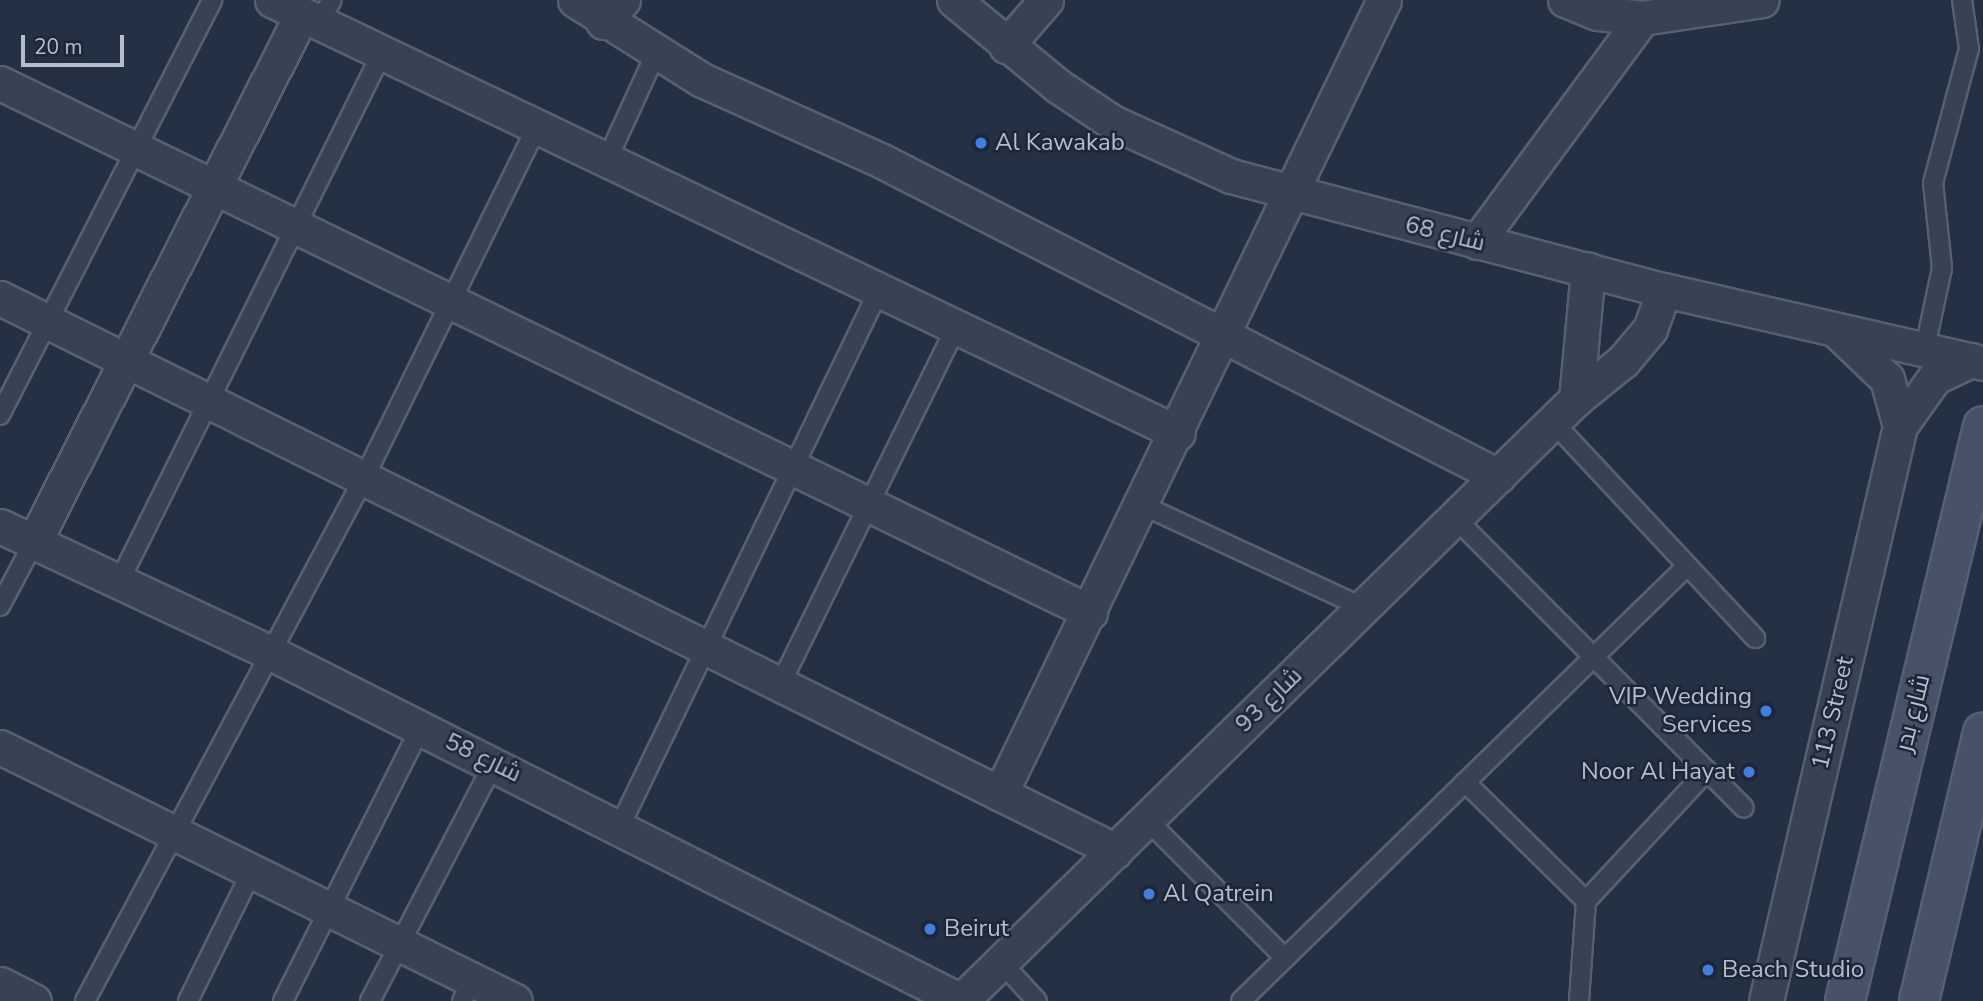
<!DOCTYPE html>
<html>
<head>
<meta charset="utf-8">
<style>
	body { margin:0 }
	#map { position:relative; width:1983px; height:1001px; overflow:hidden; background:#243044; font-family:"Nunito Sans",Cairo,sans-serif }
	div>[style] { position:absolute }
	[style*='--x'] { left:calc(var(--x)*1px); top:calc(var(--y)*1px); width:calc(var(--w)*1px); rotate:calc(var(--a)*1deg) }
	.roads { filter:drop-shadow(2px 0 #576071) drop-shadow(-2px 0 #576071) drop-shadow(0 2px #576071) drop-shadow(0 -2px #576071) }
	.service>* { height:18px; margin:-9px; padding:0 9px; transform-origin:9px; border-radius:9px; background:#394254 }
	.minor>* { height:33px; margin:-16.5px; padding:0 16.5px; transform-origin:16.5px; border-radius:16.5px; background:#394254 }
	.secondary>* { height:38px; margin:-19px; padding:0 19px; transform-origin:19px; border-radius:19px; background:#475167 }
	.dots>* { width:19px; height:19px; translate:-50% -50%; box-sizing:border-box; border:4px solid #1d2739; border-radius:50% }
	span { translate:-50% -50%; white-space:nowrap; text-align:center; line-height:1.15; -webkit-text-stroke:5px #1d2739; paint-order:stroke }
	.poi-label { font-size:24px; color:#b6becd }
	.left { translate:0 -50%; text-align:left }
	.right { translate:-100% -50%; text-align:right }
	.street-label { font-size:24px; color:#b6becd }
	.scale { position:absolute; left:21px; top:35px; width:103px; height:32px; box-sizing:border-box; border:4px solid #b6becd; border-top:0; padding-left:9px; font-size:21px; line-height:24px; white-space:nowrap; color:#b6becd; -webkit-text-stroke:5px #1d2739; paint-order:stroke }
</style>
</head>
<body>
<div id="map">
	<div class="roads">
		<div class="service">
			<i style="--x:319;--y:23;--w:26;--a:-61"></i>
			<i style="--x:607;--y:160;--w:115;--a:-65.4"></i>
			<i style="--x:1925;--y:348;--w:82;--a:-78"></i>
			<i style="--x:1942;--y:268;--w:85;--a:-96"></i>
			<i style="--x:1933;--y:183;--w:139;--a:-75"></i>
			<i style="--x:1969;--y:49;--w:49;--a:-98.1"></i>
			<i style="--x:0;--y:415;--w:466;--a:-62.9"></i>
			<i style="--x:1553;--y:422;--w:296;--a:46.9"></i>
			<i style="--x:1142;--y:505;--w:245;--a:24.9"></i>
			<i style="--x:1455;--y:518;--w:409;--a:45.1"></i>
			<i style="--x:119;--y:582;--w:591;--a:-63.57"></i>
			<i style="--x:0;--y:606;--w:72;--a:-62"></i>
			<i style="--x:780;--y:685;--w:399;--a:-63.8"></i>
			<i style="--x:1465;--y:782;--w:170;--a:44.5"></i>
			<i style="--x:1147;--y:820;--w:195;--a:45"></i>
			<i style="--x:620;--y:826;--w:595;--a:-64.21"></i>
			<i style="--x:1001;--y:962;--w:53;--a:47.3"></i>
			<i style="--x:85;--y:1001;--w:593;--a:-61.92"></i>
			<i style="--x:364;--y:478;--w:391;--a:-63.8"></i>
			<i style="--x:188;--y:1001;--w:145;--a:-63.8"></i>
			<i style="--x:283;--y:1001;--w:307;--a:-63.3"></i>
			<i style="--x:370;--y:1001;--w:268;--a:-62.5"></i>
			<i style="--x:462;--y:1001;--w:24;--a:-62"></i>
			<i style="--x:1241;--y:1001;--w:623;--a:-44.28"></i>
			<i style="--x:1579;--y:1001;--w:100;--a:-86"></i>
			<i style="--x:1586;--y:901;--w:178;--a:-47.1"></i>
		</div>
		<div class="minor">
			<i style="--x:272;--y:0;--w:1004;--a:25.54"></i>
			<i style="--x:575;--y:0;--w:150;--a:32.2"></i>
			<i style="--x:702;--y:80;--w:197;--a:24.2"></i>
			<i style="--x:882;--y:161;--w:692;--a:27.08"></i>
			<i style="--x:954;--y:0;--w:135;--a:39.6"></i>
			<i style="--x:1058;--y:86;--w:65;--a:33.7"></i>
			<i style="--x:1112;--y:122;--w:131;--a:24.4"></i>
			<i style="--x:1231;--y:176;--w:448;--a:14.8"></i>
			<i style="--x:1664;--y:290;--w:327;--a:12.9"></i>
			<i style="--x:1565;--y:0;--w:35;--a:22"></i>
			<i style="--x:1598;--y:13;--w:44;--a:6.5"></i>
			<i style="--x:1642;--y:18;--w:121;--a:-8.5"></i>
			<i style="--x:603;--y:22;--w:30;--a:-48"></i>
			<i style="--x:1006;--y:46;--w:61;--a:-49"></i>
			<i style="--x:0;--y:83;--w:1212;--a:25.89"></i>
			<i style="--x:1477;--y:242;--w:278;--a:-53.6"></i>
			<i style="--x:0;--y:298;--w:1245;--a:26.36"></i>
			<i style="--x:1838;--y:332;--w:68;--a:43.8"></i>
			<i style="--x:1887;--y:379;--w:49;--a:74.5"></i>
			<i style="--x:1576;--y:399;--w:130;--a:-84.7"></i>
			<i style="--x:0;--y:526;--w:299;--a:25.1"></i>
			<i style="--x:271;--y:653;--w:773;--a:26.76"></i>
			<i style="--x:961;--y:1001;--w:861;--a:-44.39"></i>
			<i style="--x:1576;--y:399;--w:60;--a:-39"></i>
			<i style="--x:1623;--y:361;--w:42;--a:-49.8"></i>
			<i style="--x:1650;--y:329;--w:41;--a:-70.3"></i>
			<i style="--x:34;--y:542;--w:592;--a:-63.09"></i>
			<i style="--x:0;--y:747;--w:574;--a:26.25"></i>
			<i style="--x:1000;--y:794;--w:882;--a:-64.19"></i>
			<i style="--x:0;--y:984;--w:38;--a:27"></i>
			<i style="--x:1766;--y:1001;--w:590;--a:-76.88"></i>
			<i style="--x:1900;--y:426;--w:60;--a:-54.5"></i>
			<i style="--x:1935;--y:377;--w:40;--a:-25"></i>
		</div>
		<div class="secondary">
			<i style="--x:1845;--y:1001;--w:591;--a:-76.5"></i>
			<i style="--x:1919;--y:1001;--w:276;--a:-76.6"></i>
		</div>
	</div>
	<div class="dots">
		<i style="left:981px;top:143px;background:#3f7fe0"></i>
		<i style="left:1766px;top:711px;background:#3f7fe0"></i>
		<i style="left:1749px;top:772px;background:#3f7fe0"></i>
		<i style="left:1149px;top:894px;background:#3f7fe0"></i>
		<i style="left:930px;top:929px;background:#3f7fe0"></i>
		<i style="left:1708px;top:970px;background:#3f7fe0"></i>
	</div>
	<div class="poi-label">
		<span class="left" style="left:995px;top:143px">Al Kawakab</span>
		<span class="right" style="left:1752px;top:711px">VIP Wedding<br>Services</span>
		<span class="right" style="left:1735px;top:772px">Noor Al Hayat</span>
		<span class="left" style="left:1163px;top:894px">Al Qatrein</span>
		<span class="left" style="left:944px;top:929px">Beirut</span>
		<span class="left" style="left:1722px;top:970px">Beach Studio</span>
	</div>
	<div class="street-label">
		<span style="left:1445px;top:234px;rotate:14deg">شارع 68</span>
		<span style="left:1269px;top:700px;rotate:-44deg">شارع 93</span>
		<span style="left:1833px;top:713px;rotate:-77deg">113 Street</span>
		<span style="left:1913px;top:713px;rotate:-76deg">شارع بدر</span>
		<span style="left:483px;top:758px;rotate:26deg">شارع 58</span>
	</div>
	<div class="scale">20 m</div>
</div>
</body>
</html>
